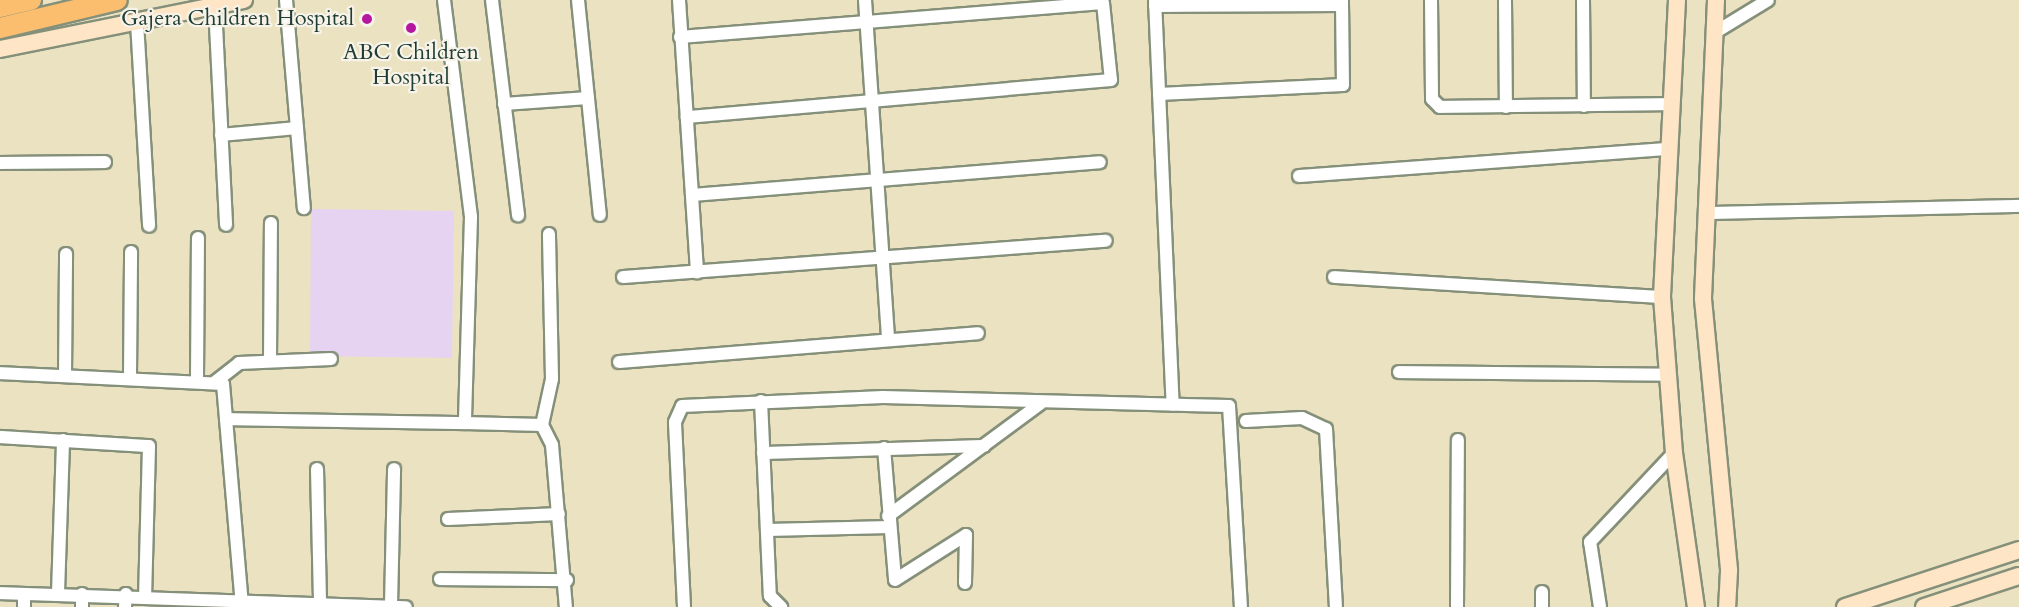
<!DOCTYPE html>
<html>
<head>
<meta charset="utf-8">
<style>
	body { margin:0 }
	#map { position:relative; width:2019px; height:607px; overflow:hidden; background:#ebe2c1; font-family:Cardo,serif }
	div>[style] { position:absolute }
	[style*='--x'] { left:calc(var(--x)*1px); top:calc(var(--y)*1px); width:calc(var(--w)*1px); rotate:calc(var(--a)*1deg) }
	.built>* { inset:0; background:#e5d3f1 }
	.roads { filter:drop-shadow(2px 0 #85907a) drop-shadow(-2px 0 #85907a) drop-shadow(0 2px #85907a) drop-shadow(0 -2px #85907a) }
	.street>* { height:12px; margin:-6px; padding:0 6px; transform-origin:6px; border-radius:6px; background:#fff }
	.secondary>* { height:16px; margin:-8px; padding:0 8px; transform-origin:8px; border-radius:8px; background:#fde5c5 }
	.primary>* { height:20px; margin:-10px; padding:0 10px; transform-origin:10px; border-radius:10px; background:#fabe6e }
	.dots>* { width:16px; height:16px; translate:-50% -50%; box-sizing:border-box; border:3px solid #f7f3e8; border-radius:50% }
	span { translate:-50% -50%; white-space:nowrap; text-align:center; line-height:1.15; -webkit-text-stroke:4.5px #f7f3e8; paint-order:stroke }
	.poi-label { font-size:22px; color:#1f3d34 }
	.right { translate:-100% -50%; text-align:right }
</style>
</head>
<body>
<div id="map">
	<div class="built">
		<i style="clip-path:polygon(311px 209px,454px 211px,452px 358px,310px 356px)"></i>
	</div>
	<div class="roads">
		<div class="street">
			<i style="--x:286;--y:0;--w:209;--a:85.1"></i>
			<i style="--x:444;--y:0;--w:219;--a:82.9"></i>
			<i style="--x:471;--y:217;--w:206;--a:91.7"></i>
			<i style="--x:465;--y:423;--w:77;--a:1.5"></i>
			<i style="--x:542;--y:425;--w:22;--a:63"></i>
			<i style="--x:552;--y:445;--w:163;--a:85.1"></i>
			<i style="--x:492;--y:0;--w:217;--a:83.1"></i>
			<i style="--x:578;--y:0;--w:216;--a:84.2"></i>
			<i style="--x:679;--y:0;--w:273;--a:86.2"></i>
			<i style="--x:865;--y:0;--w:339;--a:86.1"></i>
			<i style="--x:1155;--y:0;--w:405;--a:87.5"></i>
			<i style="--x:1431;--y:0;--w:99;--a:89.4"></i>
			<i style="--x:1432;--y:99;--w:11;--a:45"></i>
			<i style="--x:1440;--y:107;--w:232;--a:-0.7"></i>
			<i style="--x:1505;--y:0;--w:107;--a:89.5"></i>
			<i style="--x:1583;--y:0;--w:106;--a:89.5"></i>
			<i style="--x:215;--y:6;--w:219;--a:87.1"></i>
			<i style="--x:1155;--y:6;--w:187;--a:-0.3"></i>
			<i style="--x:137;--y:22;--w:204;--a:86.6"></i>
			<i style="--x:1714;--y:33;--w:63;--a:-31.4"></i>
			<i style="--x:680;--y:37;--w:424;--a:-4.6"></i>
			<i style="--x:1103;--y:3;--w:77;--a:84.1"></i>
			<i style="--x:1111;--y:80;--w:426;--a:175"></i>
			<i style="--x:1159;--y:94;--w:184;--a:-2.8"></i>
			<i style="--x:1343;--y:85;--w:85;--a:-90.7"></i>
			<i style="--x:504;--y:104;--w:84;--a:-4.1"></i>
			<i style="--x:221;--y:135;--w:76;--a:-5.3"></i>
			<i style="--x:0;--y:163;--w:105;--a:-0.5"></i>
			<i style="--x:1299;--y:176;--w:372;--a:-4.2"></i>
			<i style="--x:692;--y:195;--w:409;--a:-4.6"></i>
			<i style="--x:1706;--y:213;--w:313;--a:-1.3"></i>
			<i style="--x:623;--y:277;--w:484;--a:-4.3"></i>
			<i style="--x:1334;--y:277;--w:329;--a:3.5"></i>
			<i style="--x:270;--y:360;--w:137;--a:-89.6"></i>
			<i style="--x:619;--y:362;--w:360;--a:-4.6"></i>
			<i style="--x:1399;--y:372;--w:267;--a:0.6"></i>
			<i style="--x:0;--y:373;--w:223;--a:2.8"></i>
			<i style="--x:223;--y:384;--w:224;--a:85.1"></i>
			<i style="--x:130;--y:375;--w:123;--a:-89.5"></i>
			<i style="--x:65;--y:376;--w:122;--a:-89.5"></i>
			<i style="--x:197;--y:378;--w:140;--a:-89.6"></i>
			<i style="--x:215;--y:382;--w:31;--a:-38"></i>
			<i style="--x:239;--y:363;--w:92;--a:-2.5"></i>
			<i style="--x:761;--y:401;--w:195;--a:87.4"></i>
			<i style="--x:770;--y:596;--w:16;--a:45"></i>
			<i style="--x:226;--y:419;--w:239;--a:1"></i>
			<i style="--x:1246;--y:421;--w:56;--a:-3.1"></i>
			<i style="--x:1302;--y:418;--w:26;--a:25"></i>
			<i style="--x:1326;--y:429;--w:178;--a:86.8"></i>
			<i style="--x:542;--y:425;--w:47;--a:-77.7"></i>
			<i style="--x:552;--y:379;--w:145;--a:-91.2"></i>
			<i style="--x:0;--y:437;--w:149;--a:3.5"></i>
			<i style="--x:149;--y:446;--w:149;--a:91.5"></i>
			<i style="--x:884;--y:448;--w:132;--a:85.2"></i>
			<i style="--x:895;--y:580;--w:84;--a:-32.4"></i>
			<i style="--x:966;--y:535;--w:48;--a:91.2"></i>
			<i style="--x:763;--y:453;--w:221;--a:-1.8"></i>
			<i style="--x:317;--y:469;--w:132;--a:88.7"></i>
			<i style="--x:888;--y:516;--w:189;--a:-36.4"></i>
			<i style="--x:448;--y:519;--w:111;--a:-2.6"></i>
			<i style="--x:767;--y:530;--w:123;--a:-1.4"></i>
			<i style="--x:440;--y:579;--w:127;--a:0.5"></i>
			<i style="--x:1542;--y:592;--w:15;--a:90"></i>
			<i style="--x:0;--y:593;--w:406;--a:2"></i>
			<i style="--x:58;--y:593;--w:153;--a:-88.1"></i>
			<i style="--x:391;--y:605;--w:136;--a:-88.7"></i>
			<i style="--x:24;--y:607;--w:13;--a:-90"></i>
			<i style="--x:82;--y:607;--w:13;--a:-90"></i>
			<i style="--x:125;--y:607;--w:13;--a:-86"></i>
			<i style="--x:684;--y:607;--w:185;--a:-92.8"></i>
			<i style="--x:675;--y:422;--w:17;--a:-66"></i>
			<i style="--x:682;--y:406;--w:201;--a:-2.6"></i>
			<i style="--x:883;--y:397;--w:346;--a:1.5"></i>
			<i style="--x:1229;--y:406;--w:201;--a:86.6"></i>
			<i style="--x:1457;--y:607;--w:167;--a:-89.7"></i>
			<i style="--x:1600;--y:607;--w:66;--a:-98.7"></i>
			<i style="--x:1590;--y:542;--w:122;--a:-46.7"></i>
		</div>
		<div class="secondary">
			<i style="--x:1677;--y:0;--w:297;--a:92.9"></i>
			<i style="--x:1662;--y:297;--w:156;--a:85.6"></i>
			<i style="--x:1674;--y:453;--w:156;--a:81.9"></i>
			<i style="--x:1716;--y:0;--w:299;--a:92.5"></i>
			<i style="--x:1703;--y:299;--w:273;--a:84.5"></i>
			<i style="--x:1729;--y:571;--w:36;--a:93"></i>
			<i style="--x:0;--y:49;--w:249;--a:-11.4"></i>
			<i style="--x:1845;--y:607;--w:183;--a:-18.1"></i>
			<i style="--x:1924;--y:607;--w:100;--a:-18.1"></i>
		</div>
		<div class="primary">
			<i style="--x:0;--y:7;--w:32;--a:-13"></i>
			<i style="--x:0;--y:28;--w:120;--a:-13.5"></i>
		</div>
	</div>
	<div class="dots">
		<i style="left:367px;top:19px;background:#b5179e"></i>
		<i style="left:411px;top:28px;background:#b5179e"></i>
	</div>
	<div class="poi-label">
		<span class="right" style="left:354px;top:19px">Gajera Children Hospital</span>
		<span style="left:411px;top:65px">ABC Children<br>Hospital</span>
	</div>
</div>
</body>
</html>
